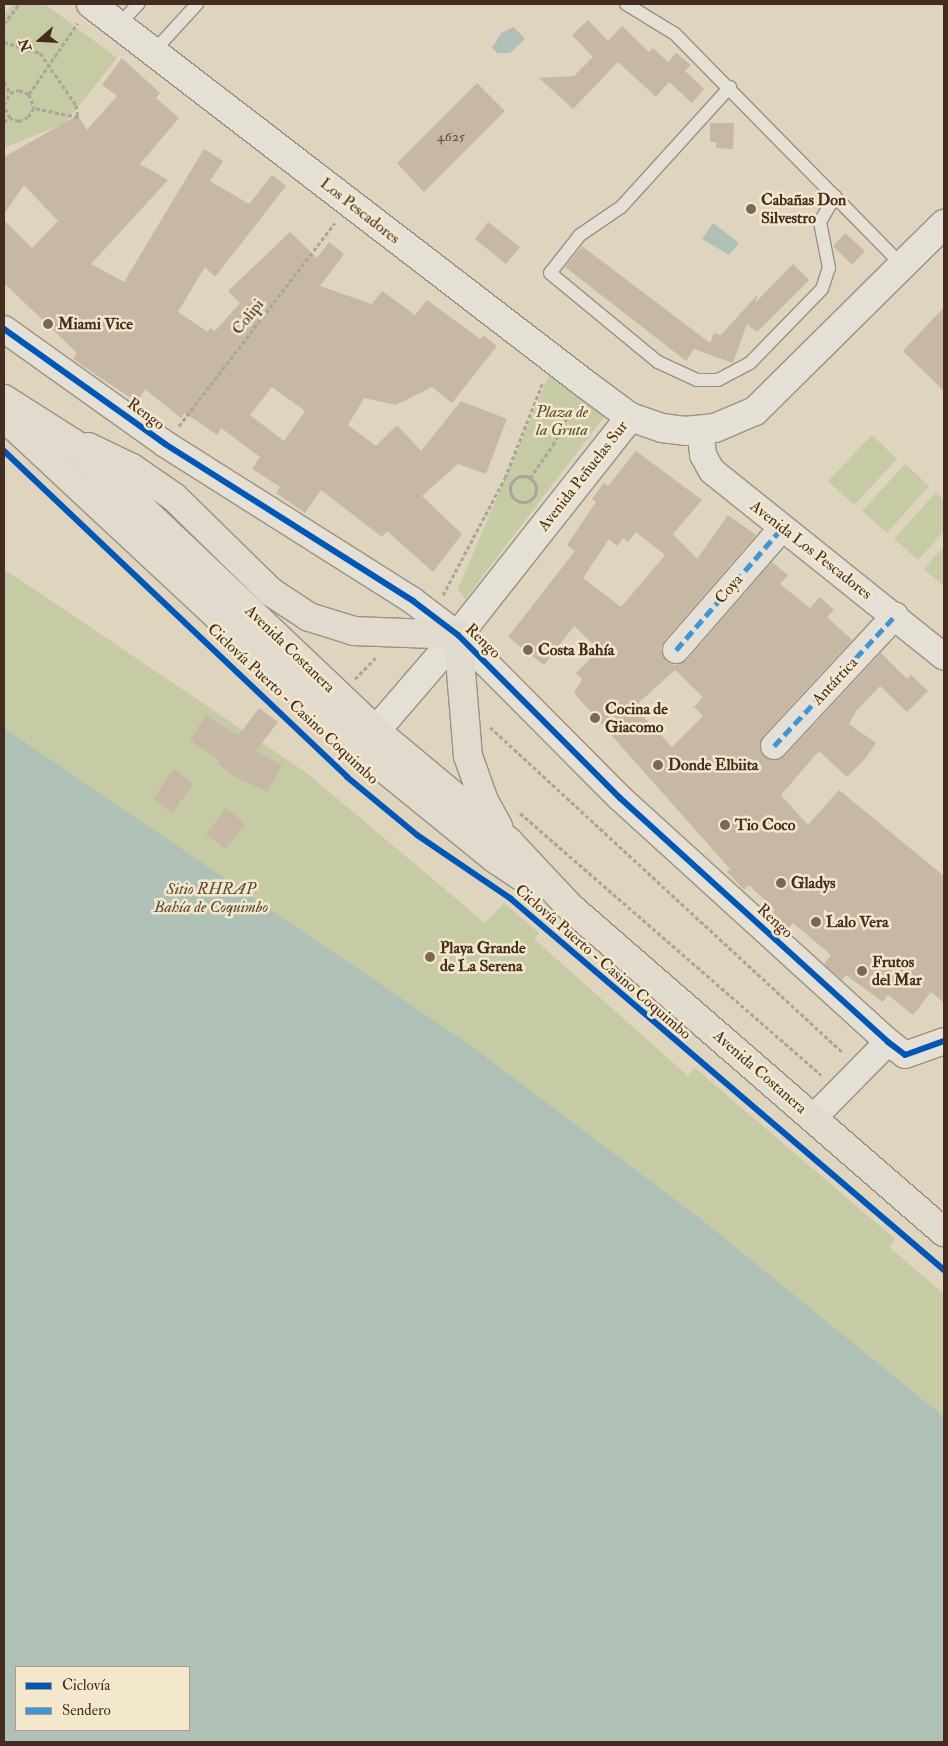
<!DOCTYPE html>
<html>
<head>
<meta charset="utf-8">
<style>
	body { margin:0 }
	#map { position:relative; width:948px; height:1746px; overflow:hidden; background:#dfd5be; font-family:"IM FELL Double Pica",serif }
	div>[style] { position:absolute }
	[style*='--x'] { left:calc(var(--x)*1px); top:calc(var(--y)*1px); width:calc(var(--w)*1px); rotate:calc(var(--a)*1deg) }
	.green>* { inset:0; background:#c6caa5 }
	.water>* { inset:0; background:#afc1b7 }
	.building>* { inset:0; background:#c7b7a5 }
	.path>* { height:3px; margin-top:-1.5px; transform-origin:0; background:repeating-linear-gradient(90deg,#aaa49a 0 4px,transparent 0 6.5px) }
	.path>.ring { margin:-1.5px; padding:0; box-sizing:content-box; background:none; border:3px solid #aaa49a; border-radius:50% }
	.roads { filter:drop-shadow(1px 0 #9a9183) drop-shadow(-1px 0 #9a9183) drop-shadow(0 1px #9a9183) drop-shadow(0 -1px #9a9183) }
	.service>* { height:12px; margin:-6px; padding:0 6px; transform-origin:6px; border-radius:6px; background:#e5e0d5 }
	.minor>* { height:26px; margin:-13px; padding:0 13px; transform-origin:13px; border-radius:13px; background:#e5e0d5 }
	.tertiary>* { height:28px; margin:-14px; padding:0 14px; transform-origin:14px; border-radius:14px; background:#e5e0d5 }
	.primary>* { height:28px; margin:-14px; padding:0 14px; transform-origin:14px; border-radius:14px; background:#e1dbcd }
	.quiet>* { height:5px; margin-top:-2.5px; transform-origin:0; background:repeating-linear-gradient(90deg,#4096d5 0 10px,transparent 0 15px) }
	.cycleway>* { height:6px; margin:-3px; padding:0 3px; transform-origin:3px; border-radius:3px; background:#0057b8 }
	.dots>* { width:14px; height:14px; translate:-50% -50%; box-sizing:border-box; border:2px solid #f3e8cc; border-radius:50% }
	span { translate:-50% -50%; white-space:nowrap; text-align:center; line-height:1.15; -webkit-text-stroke:5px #f3e8cc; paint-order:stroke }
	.number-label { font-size:14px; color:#654f42 }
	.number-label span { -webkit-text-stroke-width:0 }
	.poi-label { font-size:16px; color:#442c21; font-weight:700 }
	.left { translate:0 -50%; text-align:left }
	.street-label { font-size:16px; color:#442c21 }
	.park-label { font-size:16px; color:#5a4a37; font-style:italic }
	.frame { position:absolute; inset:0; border:5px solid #442c21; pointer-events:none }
	.legend { position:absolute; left:15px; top:1666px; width:175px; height:65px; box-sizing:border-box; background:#f3e8cc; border:1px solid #ad9d88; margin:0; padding:6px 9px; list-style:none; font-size:15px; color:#442c21 }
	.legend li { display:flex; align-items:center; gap:10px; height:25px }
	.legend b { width:25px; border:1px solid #ad9d88 }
	.north { position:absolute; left:15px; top:15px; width:50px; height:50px; -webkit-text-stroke:4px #f3e8cc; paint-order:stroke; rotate:251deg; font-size:14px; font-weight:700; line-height:20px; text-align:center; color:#442c21 }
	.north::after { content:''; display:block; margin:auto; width:18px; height:22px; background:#442c21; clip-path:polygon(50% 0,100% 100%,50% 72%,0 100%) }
</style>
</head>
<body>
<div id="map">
	<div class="green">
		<i style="clip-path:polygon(12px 4px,45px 4px,117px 58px,65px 123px,4px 148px,4px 16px)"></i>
		<i style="clip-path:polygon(550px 373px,604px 417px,465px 599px,458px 589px)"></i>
		<i style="clip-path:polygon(872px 435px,897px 459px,854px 505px,828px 481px)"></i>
		<i style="clip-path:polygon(905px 464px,929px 486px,887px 533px,862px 511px)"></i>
		<i style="clip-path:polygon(936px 492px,944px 500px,944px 531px,918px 560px,894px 539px)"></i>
		<i style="clip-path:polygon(944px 546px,944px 587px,924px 569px)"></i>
		<i style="clip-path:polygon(4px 569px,308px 774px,485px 923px,504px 903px,539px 933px,534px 939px,688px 1076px,695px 1068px,895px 1239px,889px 1247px,944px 1294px,944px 1672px,4px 942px)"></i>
	</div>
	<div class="water">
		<i style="clip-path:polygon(514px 27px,525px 39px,510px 53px,497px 53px,492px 48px,501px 33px)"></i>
		<i style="clip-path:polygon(713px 223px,739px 243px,729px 255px,702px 239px)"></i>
		<i style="clip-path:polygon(evenodd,4px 728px,470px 1045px,702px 1220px,944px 1417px,944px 1742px,4px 1742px,4px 728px,16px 1667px,189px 1667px,189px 1730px,16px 1730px,16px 1667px)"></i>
	</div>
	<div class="building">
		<i style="clip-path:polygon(588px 20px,608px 41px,622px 26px,649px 52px,653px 48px,668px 62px,676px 53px,691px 65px,685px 71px,704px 89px,692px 103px,669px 82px,656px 97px,618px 62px,573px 109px,539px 78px,574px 76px,593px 57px,572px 35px)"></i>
		<i style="clip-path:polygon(evenodd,122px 58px,160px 93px,156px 98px,179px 118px,140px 164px,168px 180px,91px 264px,124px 282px,204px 149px,223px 161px,210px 181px,249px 204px,272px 175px,286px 186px,215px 277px,205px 267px,178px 312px,208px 332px,210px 328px,215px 331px,240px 303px,228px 291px,290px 232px,317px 258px,329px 242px,344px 254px,320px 286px,372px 304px,382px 291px,415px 315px,427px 300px,480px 339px,483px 335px,497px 346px,452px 403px,432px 387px,396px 405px,364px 398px,348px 425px,376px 446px,397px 425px,421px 451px,461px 401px,507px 419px,486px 474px,458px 464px,422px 496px,462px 534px,433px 572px,387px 531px,382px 537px,321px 490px,305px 513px,276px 493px,280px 487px,252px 469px,260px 457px,221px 428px,217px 435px,185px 413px,181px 418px,145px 389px,137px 402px,96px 375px,73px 359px,77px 353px,4px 283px,4px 220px,32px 248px,58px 221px,24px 185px,4px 214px,4px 157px,78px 115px,87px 130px,117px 96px,102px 85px,122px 58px,272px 387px,305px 411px,284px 441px,250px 415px,272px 387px)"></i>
		<i style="clip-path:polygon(477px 83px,505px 111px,424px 192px,397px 163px)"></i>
		<i style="clip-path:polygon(710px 123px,734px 123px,733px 149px,716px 148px,716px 142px,710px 142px)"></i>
		<i style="clip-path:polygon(488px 222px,520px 247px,506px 264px,475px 239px)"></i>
		<i style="clip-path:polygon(845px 233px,865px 251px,852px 265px,833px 246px)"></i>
		<i style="clip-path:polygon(582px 246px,710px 343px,714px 333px,721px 335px,758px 294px,755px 303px,793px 264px,809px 280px,757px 332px,747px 324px,733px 363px,694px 349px,686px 361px,565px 267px)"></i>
		<i style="clip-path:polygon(944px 307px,944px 391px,903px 351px)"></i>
		<i style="clip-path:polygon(evenodd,636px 451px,702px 500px,673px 534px,697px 559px,728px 515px,756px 535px,665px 640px,661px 648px,666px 661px,674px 665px,687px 660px,772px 562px,788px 575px,780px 584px,810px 608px,820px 597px,834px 610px,827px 617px,852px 640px,763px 736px,760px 750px,764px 757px,778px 760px,785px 756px,881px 653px,907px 679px,911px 675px,928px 691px,907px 712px,880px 686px,856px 711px,849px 724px,876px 743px,864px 760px,847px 777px,819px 751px,781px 795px,808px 825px,839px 790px,944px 876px,944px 1003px,931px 992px,913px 1015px,888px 995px,883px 1002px,846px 975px,842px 980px,824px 964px,831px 955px,793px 923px,788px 929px,775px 919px,771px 915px,775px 910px,749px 885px,744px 890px,727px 872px,730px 869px,574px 693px,582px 679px,576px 673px,599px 650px,574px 626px,544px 665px,508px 637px,575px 551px,567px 545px,596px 502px,592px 499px,604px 483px,608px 486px,636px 451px,636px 532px,665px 555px,621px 607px,583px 578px,609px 539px,617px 546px,623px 538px,628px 542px,636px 532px,636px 451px,675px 670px,703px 697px,694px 707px,703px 716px,672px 747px,634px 707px,675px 670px)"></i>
		<i style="clip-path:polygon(259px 708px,278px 722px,256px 751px,282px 766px,267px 792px,235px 777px,217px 763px,219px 760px,190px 740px,206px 715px,238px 736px)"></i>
		<i style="clip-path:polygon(174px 769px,194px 784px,172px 813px,153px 799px)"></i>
		<i style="clip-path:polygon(226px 808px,245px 824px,225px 849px,206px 834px)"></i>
	</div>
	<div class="path">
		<i style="--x:4;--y:24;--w:25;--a:-53"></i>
		<i style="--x:4;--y:42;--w:38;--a:17"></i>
		<i style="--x:40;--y:53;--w:63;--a:55.3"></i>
		<i style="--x:76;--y:105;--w:12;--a:81"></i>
		<i style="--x:78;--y:117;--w:45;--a:-168.4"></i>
		<i style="--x:4;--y:82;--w:13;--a:61"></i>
		<i style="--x:29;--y:94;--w:86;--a:-55.4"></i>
		<i style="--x:4;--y:105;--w:13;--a:-63"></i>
		<i style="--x:10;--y:93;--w:9;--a:-18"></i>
		<i style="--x:19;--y:90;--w:11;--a:22"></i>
		<i style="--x:29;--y:94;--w:15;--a:70"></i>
		<i style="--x:34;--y:108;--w:11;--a:124"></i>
		<i style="--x:28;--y:117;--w:10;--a:156"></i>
		<i style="--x:19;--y:121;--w:9;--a:-162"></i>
		<i style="--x:10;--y:118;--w:14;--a:-115"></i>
		<i style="--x:4;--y:122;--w:7;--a:-34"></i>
		<i style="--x:179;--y:426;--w:256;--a:-52.5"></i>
		<i class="ring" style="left:510px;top:476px;width:23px;height:23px"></i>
		<i style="--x:530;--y:478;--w:40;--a:-55.1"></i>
		<i style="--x:553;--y:445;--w:45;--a:-63.4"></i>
		<i style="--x:443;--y:595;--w:132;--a:-62.1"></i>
		<i style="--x:505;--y:478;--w:103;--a:-68.4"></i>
		<i style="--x:355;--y:679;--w:32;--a:-46"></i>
		<i style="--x:490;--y:727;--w:479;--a:42.7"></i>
		<i style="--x:520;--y:813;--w:399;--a:41"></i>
	</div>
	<div class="roads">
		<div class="service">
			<i style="--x:626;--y:4;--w:57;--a:31.5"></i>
			<i style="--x:675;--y:34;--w:324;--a:45.5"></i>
			<i style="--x:119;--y:24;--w:28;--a:-46"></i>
			<i style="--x:154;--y:51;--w:64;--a:-47.5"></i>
			<i style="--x:730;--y:87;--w:162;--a:132.2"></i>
			<i style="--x:621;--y:207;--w:50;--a:145.7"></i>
			<i style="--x:580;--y:235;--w:48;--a:128.3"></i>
			<i style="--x:550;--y:273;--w:140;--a:39.5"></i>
			<i style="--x:658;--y:362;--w:43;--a:24.8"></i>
			<i style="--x:697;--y:380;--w:21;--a:0"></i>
			<i style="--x:718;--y:380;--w:36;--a:-28"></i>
			<i style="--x:750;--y:363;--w:103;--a:-45.8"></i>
			<i style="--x:822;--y:289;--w:22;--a:-72"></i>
			<i style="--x:829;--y:268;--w:47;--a:-101.1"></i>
			<i style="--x:820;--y:222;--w:30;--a:-60"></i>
		</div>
		<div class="minor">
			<i style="--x:4;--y:329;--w:198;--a:35.5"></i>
			<i style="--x:165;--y:444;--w:294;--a:32.3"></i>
			<i style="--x:413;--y:601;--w:56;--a:37.1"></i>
			<i style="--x:458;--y:635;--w:230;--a:45.2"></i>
			<i style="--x:620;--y:798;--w:362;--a:42.3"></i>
			<i style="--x:888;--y:1042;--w:21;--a:37"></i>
			<i style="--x:905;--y:1055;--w:41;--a:-19.7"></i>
			<i style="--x:700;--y:429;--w:26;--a:83"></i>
			<i style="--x:703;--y:455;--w:18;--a:61"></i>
			<i style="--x:712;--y:471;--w:297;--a:38.7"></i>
			<i style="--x:676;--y:650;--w:162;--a:-49"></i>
			<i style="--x:774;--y:746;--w:178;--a:-47.1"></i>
			<i style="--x:813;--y:1118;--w:107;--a:-45.4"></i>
		</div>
		<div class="tertiary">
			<i style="--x:91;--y:4;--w:622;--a:37.55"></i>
			<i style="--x:584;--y:383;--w:57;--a:36.5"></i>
			<i style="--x:630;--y:417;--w:34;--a:19"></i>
			<i style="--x:662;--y:428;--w:23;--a:7"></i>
			<i style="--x:685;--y:431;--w:30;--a:-6"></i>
			<i style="--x:715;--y:428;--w:43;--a:-23"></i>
			<i style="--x:755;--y:411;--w:266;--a:-44.7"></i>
			<i style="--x:360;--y:749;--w:150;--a:-49.3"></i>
			<i style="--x:458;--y:635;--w:278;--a:-51.7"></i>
		</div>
		<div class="primary">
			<i style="--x:4;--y:399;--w:82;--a:32.5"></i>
			<i style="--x:73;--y:443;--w:418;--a:43.5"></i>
			<i style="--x:376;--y:731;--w:173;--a:39.8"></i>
			<i style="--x:509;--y:842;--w:91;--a:46.8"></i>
			<i style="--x:571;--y:908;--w:494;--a:41"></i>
			<i style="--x:4;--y:417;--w:487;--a:43"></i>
			<i style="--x:360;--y:749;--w:173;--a:39.1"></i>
			<i style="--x:494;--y:858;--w:50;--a:33.7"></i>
			<i style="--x:88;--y:447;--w:49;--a:25.5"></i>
			<i style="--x:132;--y:468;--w:51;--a:34.6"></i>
			<i style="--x:174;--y:497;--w:136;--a:44.4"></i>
			<i style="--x:271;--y:592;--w:45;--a:33.3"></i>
			<i style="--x:309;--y:617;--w:47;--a:17.3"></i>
			<i style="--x:354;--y:631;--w:104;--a:2.2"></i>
			<i style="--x:458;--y:635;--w:121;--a:85.3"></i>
			<i style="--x:468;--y:756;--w:48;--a:70.4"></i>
			<i style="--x:484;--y:801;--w:29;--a:61"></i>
		</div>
	</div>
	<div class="quiet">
		<i style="--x:676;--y:650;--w:162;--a:-49"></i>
		<i style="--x:774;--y:746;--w:178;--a:-47.1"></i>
	</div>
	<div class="cycleway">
		<i style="--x:4;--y:329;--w:198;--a:35.5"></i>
		<i style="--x:165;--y:444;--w:294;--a:32.3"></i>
		<i style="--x:413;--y:601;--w:56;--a:37.1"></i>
		<i style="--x:458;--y:635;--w:230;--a:45.2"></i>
		<i style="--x:620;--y:798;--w:362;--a:42.3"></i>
		<i style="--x:888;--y:1042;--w:21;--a:37"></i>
		<i style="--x:905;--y:1055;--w:41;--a:-19.7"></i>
		<i style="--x:4;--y:451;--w:473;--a:43.5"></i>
		<i style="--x:347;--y:777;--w:91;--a:39.6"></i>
		<i style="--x:417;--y:835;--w:114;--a:34.2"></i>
		<i style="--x:511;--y:899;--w:570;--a:40.59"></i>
	</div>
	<div class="dots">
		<i style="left:751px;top:209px;background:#7a6758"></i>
		<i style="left:48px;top:324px;background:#7a6758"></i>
		<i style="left:528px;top:650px;background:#7a6758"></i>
		<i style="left:595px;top:718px;background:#7a6758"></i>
		<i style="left:658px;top:765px;background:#7a6758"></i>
		<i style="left:725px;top:825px;background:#7a6758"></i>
		<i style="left:781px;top:883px;background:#7a6758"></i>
		<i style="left:816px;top:922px;background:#7a6758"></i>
		<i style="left:430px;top:957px;background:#7a6758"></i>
		<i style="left:862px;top:971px;background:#7a6758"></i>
	</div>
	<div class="number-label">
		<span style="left:451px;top:137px">4625</span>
	</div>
	<div class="poi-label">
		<span class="left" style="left:761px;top:209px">Cabañas Don<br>Silvestro</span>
		<span class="left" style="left:58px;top:324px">Miami Vice</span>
		<span class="left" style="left:538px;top:650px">Costa Bahía</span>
		<span class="left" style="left:605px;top:718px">Cocina de<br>Giacomo</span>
		<span class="left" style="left:668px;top:765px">Donde Elbiita</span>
		<span class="left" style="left:735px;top:825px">Tio Coco</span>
		<span class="left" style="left:791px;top:883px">Gladys</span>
		<span class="left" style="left:826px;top:922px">Lalo Vera</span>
		<span class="left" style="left:440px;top:957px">Playa Grande<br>de La Serena</span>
		<span class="left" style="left:872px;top:971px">Frutos<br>del Mar</span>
	</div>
	<div class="street-label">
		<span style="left:360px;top:211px;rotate:38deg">Los Pescadores</span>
		<span style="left:248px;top:317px;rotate:-52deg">Colipi</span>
		<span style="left:146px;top:414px;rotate:36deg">Rengo</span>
		<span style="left:583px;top:476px;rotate:-52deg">Avenida Peñuelas Sur</span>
		<span style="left:811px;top:550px;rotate:38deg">Avenida Los Pescadores</span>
		<span style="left:729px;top:589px;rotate:-49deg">Coya</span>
		<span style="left:483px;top:641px;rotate:44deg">Rengo</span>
		<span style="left:290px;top:649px;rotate:44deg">Avenida Costanera</span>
		<span style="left:835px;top:681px;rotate:-47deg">Antártica</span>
		<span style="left:293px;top:704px;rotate:43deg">Ciclovía Puerto - Casino Coquimbo</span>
		<span style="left:775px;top:921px;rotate:42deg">Rengo</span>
		<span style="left:603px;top:962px;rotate:41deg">Ciclovía Puerto - Casino Coquimbo</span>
		<span style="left:760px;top:1072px;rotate:41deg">Avenida Costanera</span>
	</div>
	<div class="park-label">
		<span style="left:562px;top:421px">Plaza de<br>la Gruta</span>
		<span style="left:211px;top:898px">Sitio RHRAP<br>Bahía de Coquimbo</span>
	</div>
	<div class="frame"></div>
	<ul class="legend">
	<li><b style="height:6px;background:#0057b8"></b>Ciclovía</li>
	<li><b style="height:6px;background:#4096d5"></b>Sendero</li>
	</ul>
	<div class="north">N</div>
</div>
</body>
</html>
